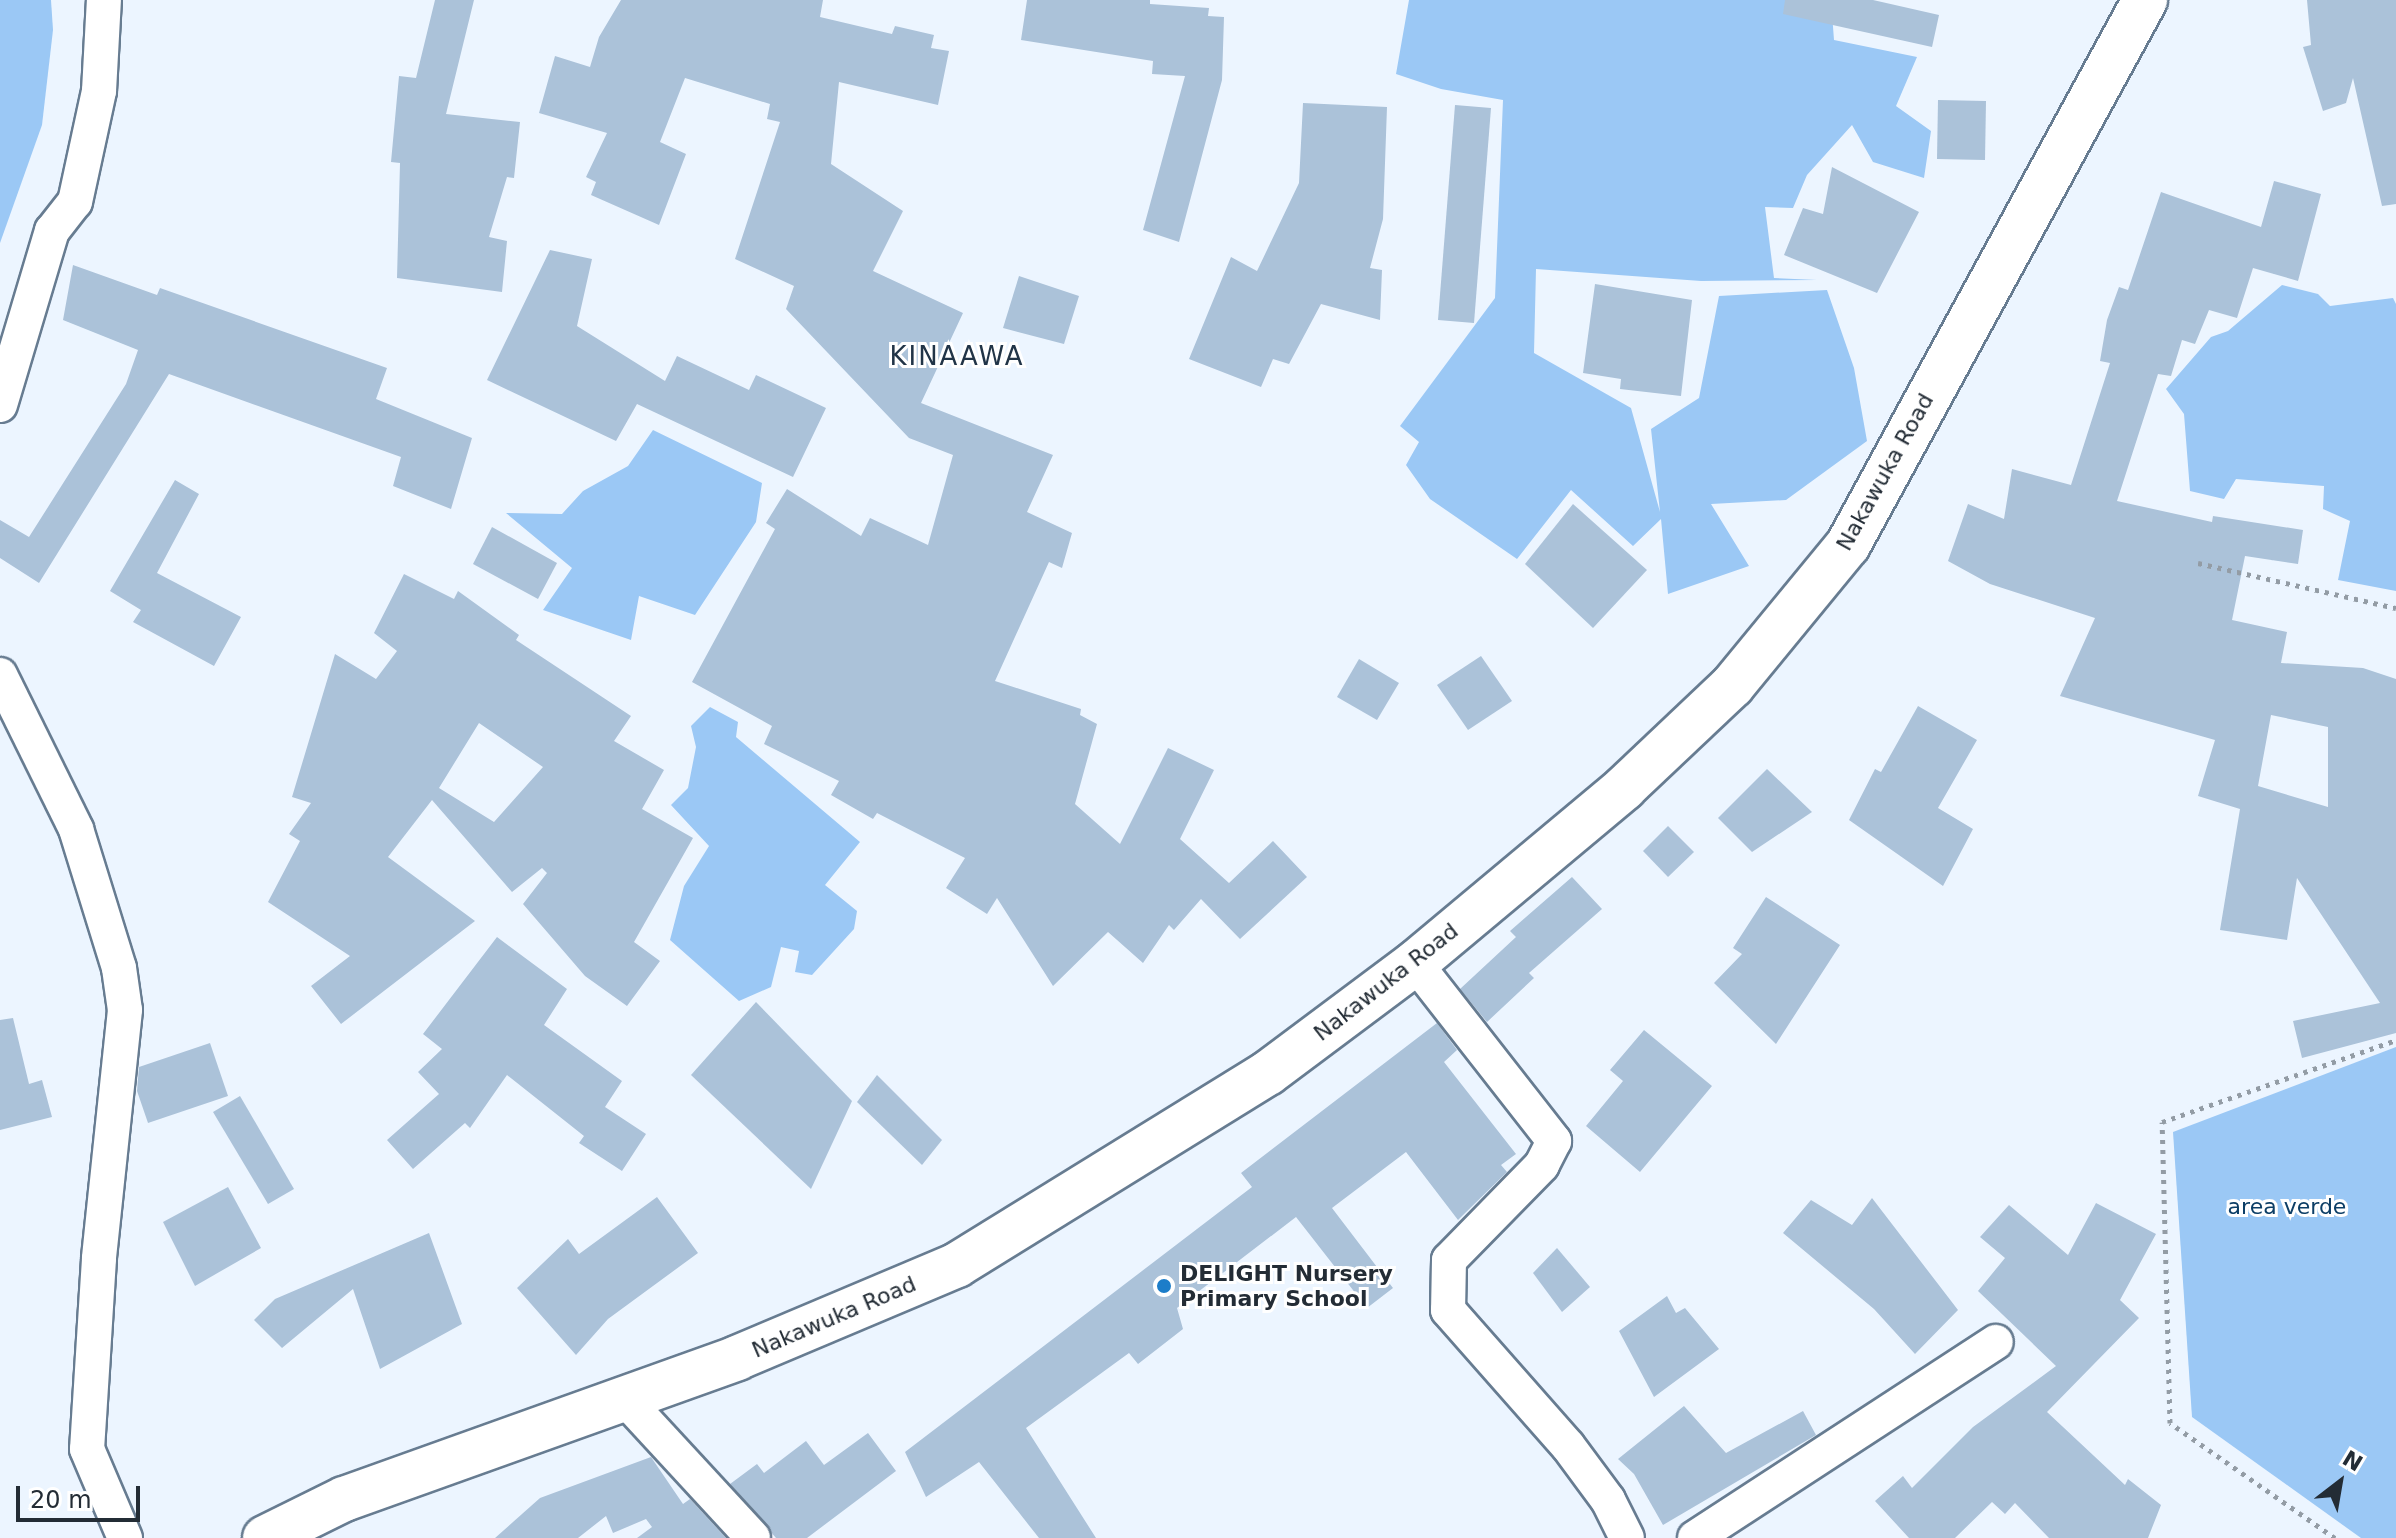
<!DOCTYPE html>
<html>
<head>
<meta charset="utf-8">
<style>
	body { margin:0 }
	#map { position:relative; width:2396px; height:1538px; overflow:hidden; background:#ecf5ff; font-family:"DejaVu Sans",sans-serif }
	div>[style] { position:absolute }
	[style*='--x'] { left:calc(var(--x)*1px); top:calc(var(--y)*1px); width:calc(var(--w)*1px); rotate:calc(var(--a)*1deg) }
	.green>* { inset:0; background:#9bc8f5 }
	.building>* { inset:0; background:#abc2d9 }
	.path>* { height:5px; margin-top:-2.5px; transform-origin:0; background:repeating-linear-gradient(90deg,#939ca5 0 4px,transparent 0 10px) }
	.roads { filter:drop-shadow(2px 0 #677c91) drop-shadow(-2px 0 #677c91) drop-shadow(0 2px #677c91) drop-shadow(0 -2px #677c91) }
	.minor>* { height:34px; margin:-17px; padding:0 17px; transform-origin:17px; border-radius:17px; background:#fff }
	.secondary>* { height:44px; margin:-22px; padding:0 22px; transform-origin:22px; border-radius:22px; background:#fff }
	.dots>* { width:22px; height:22px; translate:-50% -50%; box-sizing:border-box; border:4px solid #fff; border-radius:50% }
	span { translate:-50% -50%; white-space:nowrap; text-align:center; line-height:1.15; -webkit-text-stroke:6px #fff; paint-order:stroke }
	.street-label { font-size:22px; color:#232c35 }
	.park-label { font-size:22px; color:#0c3e66 }
	.poi-label { font-size:22px; color:#232c35; font-weight:700 }
	.left { translate:0 -50%; text-align:left }
	.quarter-label { font-size:26px; color:#213447; letter-spacing:2px }
	.north { position:absolute; left:2300px; top:1442px; width:80px; height:80px; -webkit-text-stroke:6px #fff; paint-order:stroke; rotate:31deg; font-size:22px; font-weight:700; line-height:32px; text-align:center; color:#232c35 }
	.north::after { content:''; display:block; margin:auto; width:28px; height:36px; background:#232c35; clip-path:polygon(50% 0,100% 100%,50% 72%,0 100%) }
	.scale { position:absolute; left:16px; top:1486px; width:124px; height:36px; box-sizing:border-box; border:4px solid #232c35; border-top:0; padding-left:10px; font-size:24px; line-height:28px; white-space:nowrap; color:#232c35; -webkit-text-stroke:6px #fff; paint-order:stroke }
</style>
</head>
<body>
<div id="map">
	<div class="green">
		<i style="clip-path:polygon(0 0,51px 0,53px 30px,42px 125px,0 243px)"></i>
		<i style="clip-path:polygon(1409px 0,1831px 0,1834px 40px,1917px 57px,1896px 106px,1931px 131px,1924px 178px,1873px 162px,1852px 125px,1807px 175px,1793px 208px,1765px 207px,1774px 278px,1817px 280px,1701px 281px,1536px 269px,1534px 353px,1631px 408px,1660px 512px,1651px 429px,1699px 398px,1719px 296px,1827px 290px,1854px 368px,1867px 441px,1786px 500px,1711px 504px,1749px 566px,1668px 594px,1661px 519px,1633px 546px,1571px 490px,1517px 559px,1430px 499px,1406px 465px,1419px 442px,1400px 426px,1495px 298px,1503px 100px,1441px 89px,1396px 74px)"></i>
		<i style="clip-path:polygon(2282px 285px,2318px 294px,2330px 306px,2393px 298px,2396px 304px,2396px 591px,2338px 580px,2350px 521px,2323px 509px,2324px 486px,2236px 479px,2224px 499px,2190px 491px,2184px 414px,2166px 389px,2211px 337px,2228px 331px)"></i>
		<i style="clip-path:polygon(653px 430px,762px 483px,756px 522px,695px 615px,639px 596px,631px 640px,543px 610px,572px 568px,506px 513px,562px 514px,583px 491px,628px 466px)"></i>
		<i style="clip-path:polygon(710px 707px,738px 722px,736px 737px,860px 842px,825px 885px,857px 911px,854px 929px,812px 975px,795px 972px,799px 951px,781px 947px,771px 987px,739px 1001px,670px 940px,684px 886px,709px 846px,671px 805px,688px 788px,696px 747px,691px 726px)"></i>
		<i style="clip-path:polygon(2396px 1047px,2396px 1538px,2361px 1538px,2192px 1417px,2173px 1132px)"></i>
	</div>
	<div class="building">
		<i style="clip-path:polygon(435px 0,474px 0,446px 114px,520px 122px,514px 178px,507px 177px,489px 237px,507px 241px,502px 292px,397px 278px,400px 163px,391px 162px,399px 76px,416px 78px)"></i>
		<i style="clip-path:polygon(621px 0,823px 0,820px 17px,892px 34px,895px 26px,934px 35px,931px 48px,949px 51px,938px 105px,839px 82px,831px 164px,903px 211px,873px 271px,963px 313px,921px 403px,1053px 455px,1027px 512px,1072px 533px,1062px 568px,1049px 562px,995px 681px,1081px 709px,1080px 715px,1097px 724px,1075px 804px,1120px 844px,1168px 748px,1214px 770px,1180px 839px,1229px 883px,1273px 841px,1307px 877px,1240px 939px,1201px 899px,1174px 930px,1169px 925px,1143px 963px,1108px 932px,1053px 986px,997px 898px,987px 914px,946px 888px,965px 858px,877px 813px,873px 819px,831px 795px,839px 781px,764px 744px,772px 726px,692px 682px,775px 529px,766px 523px,787px 489px,861px 536px,870px 518px,928px 545px,953px 455px,909px 438px,786px 309px,794px 286px,735px 259px,780px 122px,767px 119px,770px 104px,685px 78px,660px 142px,686px 154px,659px 225px,591px 195px,596px 182px,586px 177px,607px 133px,539px 113px,555px 56px,590px 67px,599px 37px)"></i>
		<i style="clip-path:polygon(1027px 0,1150px 0,1150px 4px,1209px 8px,1208px 16px,1224px 17px,1222px 80px,1179px 242px,1143px 230px,1185px 76px,1152px 74px,1153px 61px,1021px 40px)"></i>
		<i style="clip-path:polygon(1785px 0,1873px 0,1939px 15px,1932px 47px,1783px 14px)"></i>
		<i style="clip-path:polygon(2307px 0,2396px 0,2396px 204px,2382px 206px,2353px 78px,2346px 103px,2323px 111px,2303px 47px,2311px 45px)"></i>
		<i style="clip-path:polygon(1938px 100px,1986px 101px,1985px 160px,1937px 159px)"></i>
		<i style="clip-path:polygon(1303px 103px,1387px 107px,1383px 219px,1370px 268px,1382px 270px,1380px 320px,1321px 304px,1289px 364px,1273px 359px,1261px 387px,1189px 359px,1231px 257px,1257px 271px,1299px 183px)"></i>
		<i style="clip-path:polygon(1455px 105px,1491px 108px,1474px 323px,1438px 320px)"></i>
		<i style="clip-path:polygon(1832px 167px,1919px 212px,1877px 293px,1784px 255px,1803px 208px,1823px 214px)"></i>
		<i style="clip-path:polygon(evenodd,2274px 181px,2321px 194px,2298px 281px,2253px 268px,2237px 318px,2209px 310px,2195px 344px,2182px 340px,2171px 376px,2158px 374px,2117px 501px,2212px 522px,2213px 516px,2303px 530px,2298px 564px,2245px 556px,2232px 620px,2287px 632px,2281px 663px,2363px 668px,2396px 679px,2396px 1033px,2302px 1058px,2293px 1021px,2380px 1003px,2297px 878px,2287px 940px,2220px 930px,2240px 809px,2198px 796px,2215px 740px,2060px 696px,2095px 618px,1990px 584px,1948px 561px,1968px 504px,2004px 519px,2012px 469px,2071px 485px,2110px 363px,2100px 361px,2107px 320px,2119px 287px,2128px 290px,2161px 192px,2261px 227px,2274px 181px,2271px 715px,2328px 727px,2328px 807px,2258px 786px,2271px 715px)"></i>
		<i style="clip-path:polygon(550px 250px,592px 259px,577px 326px,665px 381px,677px 356px,749px 390px,756px 375px,826px 408px,793px 477px,637px 404px,616px 441px,487px 380px)"></i>
		<i style="clip-path:polygon(73px 265px,157px 295px,160px 288px,387px 368px,376px 399px,472px 438px,451px 509px,393px 486px,401px 457px,169px 374px,39px 583px,0 558px,0 520px,29px 537px,126px 384px,138px 350px,63px 320px)"></i>
		<i style="clip-path:polygon(1019px 276px,1079px 296px,1064px 344px,1003px 328px)"></i>
		<i style="clip-path:polygon(1595px 284px,1692px 300px,1681px 396px,1620px 389px,1621px 379px,1583px 373px)"></i>
		<i style="clip-path:polygon(175px 480px,199px 494px,157px 573px,241px 617px,214px 666px,133px 622px,141px 610px,110px 591px)"></i>
		<i style="clip-path:polygon(1573px 504px,1647px 570px,1593px 628px,1525px 564px)"></i>
		<i style="clip-path:polygon(492px 527px,557px 563px,538px 599px,473px 564px)"></i>
		<i style="clip-path:polygon(evenodd,404px 574px,454px 599px,458px 591px,519px 635px,516px 640px,631px 716px,614px 741px,664px 770px,642px 809px,693px 838px,634px 942px,660px 961px,627px 1006px,585px 976px,523px 904px,547px 873px,542px 868px,512px 892px,432px 800px,388px 857px,475px 921px,341px 1024px,311px 986px,350px 956px,268px 902px,300px 841px,289px 834px,311px 803px,292px 797px,335px 654px,376px 679px,397px 651px,374px 633px,404px 574px,479px 723px,543px 767px,494px 822px,439px 788px,479px 723px)"></i>
		<i style="clip-path:polygon(1481px 656px,1512px 701px,1468px 730px,1437px 685px)"></i>
		<i style="clip-path:polygon(1359px 659px,1399px 683px,1377px 720px,1337px 697px)"></i>
		<i style="clip-path:polygon(1918px 706px,1977px 740px,1938px 808px,1973px 829px,1943px 886px,1849px 820px,1875px 769px,1881px 772px)"></i>
		<i style="clip-path:polygon(1767px 769px,1812px 812px,1752px 852px,1718px 818px)"></i>
		<i style="clip-path:polygon(1668px 826px,1694px 852px,1668px 877px,1643px 851px)"></i>
		<i style="clip-path:polygon(1572px 877px,1602px 909px,1529px 973px,1534px 978px,1487px 1022px,1460px 989px,1516px 937px,1510px 931px)"></i>
		<i style="clip-path:polygon(1766px 897px,1840px 945px,1776px 1044px,1714px 983px,1742px 954px,1733px 948px)"></i>
		<i style="clip-path:polygon(497px 937px,567px 989px,544px 1025px,622px 1081px,605px 1107px,646px 1134px,622px 1171px,579px 1143px,584px 1136px,507px 1075px,470px 1128px,465px 1123px,413px 1169px,387px 1140px,439px 1094px,418px 1072px,442px 1049px,423px 1034px)"></i>
		<i style="clip-path:polygon(756px 1002px,852px 1101px,811px 1189px,691px 1075px)"></i>
		<i style="clip-path:polygon(13px 1018px,29px 1084px,42px 1080px,52px 1117px,0 1130px,0 1020px)"></i>
		<i style="clip-path:polygon(1437px 1023px,1457px 1050px,1444px 1062px,1516px 1154px,1501px 1165px,1507px 1172px,1458px 1220px,1406px 1152px,1332px 1208px,1393px 1288px,1367px 1308px,1296px 1217px,1177px 1308px,1183px 1329px,1138px 1364px,1129px 1353px,1026px 1428px,1096px 1538px,1039px 1538px,979px 1462px,926px 1497px,905px 1452px,1252px 1187px,1241px 1173px)"></i>
		<i style="clip-path:polygon(1644px 1030px,1712px 1086px,1640px 1172px,1586px 1126px,1623px 1081px,1610px 1070px)"></i>
		<i style="clip-path:polygon(210px 1043px,228px 1096px,148px 1123px,137px 1091px,139px 1067px)"></i>
		<i style="clip-path:polygon(877px 1075px,942px 1140px,922px 1165px,857px 1102px)"></i>
		<i style="clip-path:polygon(240px 1096px,294px 1189px,268px 1204px,213px 1112px)"></i>
		<i style="clip-path:polygon(228px 1187px,261px 1248px,195px 1286px,163px 1222px)"></i>
		<i style="clip-path:polygon(657px 1197px,698px 1253px,608px 1319px,576px 1355px,517px 1288px,568px 1239px,579px 1254px)"></i>
		<i style="clip-path:polygon(1872px 1198px,1958px 1310px,1915px 1354px,1874px 1309px,1783px 1233px,1811px 1200px,1852px 1225px)"></i>
		<i style="clip-path:polygon(2096px 1203px,2156px 1234px,2120px 1300px,2139px 1318px,2047px 1412px,2125px 1485px,2128px 1479px,2161px 1505px,2148px 1538px,2049px 1538px,2015px 1503px,2005px 1514px,1992px 1502px,1955px 1538px,1909px 1538px,1875px 1501px,1903px 1476px,1912px 1488px,1973px 1427px,2056px 1366px,1978px 1291px,2005px 1258px,1980px 1237px,2009px 1205px,2068px 1255px)"></i>
		<i style="clip-path:polygon(429px 1233px,462px 1324px,380px 1369px,353px 1289px,282px 1348px,254px 1320px,275px 1299px)"></i>
		<i style="clip-path:polygon(1557px 1248px,1590px 1287px,1562px 1312px,1533px 1273px)"></i>
		<i style="clip-path:polygon(1667px 1296px,1676px 1313px,1685px 1308px,1719px 1349px,1654px 1397px,1619px 1331px)"></i>
		<i style="clip-path:polygon(1684px 1406px,1726px 1453px,1803px 1411px,1816px 1435px,1663px 1525px,1634px 1474px,1618px 1459px)"></i>
		<i style="clip-path:polygon(868px 1433px,896px 1471px,807px 1538px,776px 1538px,730px 1484px,757px 1464px,764px 1473px,806px 1441px,824px 1465px)"></i>
		<i style="clip-path:polygon(651px 1457px,683px 1504px,690px 1499px,726px 1538px,637px 1538px,652px 1527px,646px 1519px,613px 1533px,606px 1516px,578px 1538px,495px 1538px,540px 1498px)"></i>
	</div>
	<div class="path">
		<i style="--x:2198;--y:563;--w:203;--a:12.8"></i>
		<i style="--x:2335;--y:1538;--w:201;--a:-145.1"></i>
		<i style="--x:2170;--y:1423;--w:301;--a:-91.5"></i>
		<i style="--x:2162;--y:1122;--w:248;--a:-19.3"></i>
	</div>
	<div class="roads">
		<div class="minor">
			<i style="--x:0;--y:405;--w:182;--a:-73.4"></i>
			<i style="--x:52;--y:231;--w:37;--a:-52"></i>
			<i style="--x:75;--y:202;--w:114;--a:-77.8"></i>
			<i style="--x:99;--y:91;--w:91;--a:-86.9"></i>
			<i style="--x:0;--y:675;--w:172;--a:63.7"></i>
			<i style="--x:76;--y:829;--w:145;--a:72.8"></i>
			<i style="--x:119;--y:968;--w:42;--a:81.9"></i>
			<i style="--x:125;--y:1010;--w:250;--a:96"></i>
			<i style="--x:99;--y:1259;--w:190;--a:93.6"></i>
			<i style="--x:87;--y:1449;--w:97;--a:66.9"></i>
			<i style="--x:1415;--y:963;--w:226;--a:52"></i>
			<i style="--x:1554;--y:1141;--w:27;--a:117"></i>
			<i style="--x:1542;--y:1165;--w:133;--a:134.4"></i>
			<i style="--x:1449;--y:1260;--w:50;--a:91.1"></i>
			<i style="--x:1448;--y:1310;--w:181;--a:48.6"></i>
			<i style="--x:1568;--y:1446;--w:67;--a:53.5"></i>
			<i style="--x:1608;--y:1500;--w:42;--a:63.4"></i>
			<i style="--x:624;--y:1398;--w:190;--a:47.3"></i>
			<i style="--x:1695;--y:1538;--w:359;--a:-33.1"></i>
		</div>
		<div class="secondary">
			<i style="--x:265;--y:1538;--w:88;--a:-26.3"></i>
			<i style="--x:344;--y:1499;--w:418;--a:-19.7"></i>
			<i style="--x:737;--y:1358;--w:239;--a:-22.9"></i>
			<i style="--x:957;--y:1265;--w:365;--a:-31.7"></i>
			<i style="--x:1268;--y:1073;--w:184;--a:-36.8"></i>
			<i style="--x:1415;--y:963;--w:273;--a:-39.9"></i>
			<i style="--x:1624;--y:788;--w:149;--a:-43.4"></i>
			<i style="--x:1732;--y:686;--w:183;--a:-50.6"></i>
			<i style="--x:1848;--y:545;--w:621;--a:-61.41"></i>
		</div>
	</div>
	<div class="dots">
		<i style="left:1164px;top:1286px;background:#1c7dc9"></i>
	</div>
	<div class="street-label">
		<span style="left:1885px;top:472px;rotate:-61deg">Nakawuka Road</span>
		<span style="left:1386px;top:982px;rotate:-38deg">Nakawuka Road</span>
		<span style="left:834px;top:1317px;rotate:-23deg">Nakawuka Road</span>
	</div>
	<div class="park-label">
		<span style="left:2287px;top:1207px">area verde</span>
	</div>
	<div class="poi-label">
		<span class="left" style="left:1180px;top:1286px">DELIGHT Nursery<br>Primary School</span>
	</div>
	<div class="quarter-label">
		<span style="left:957px;top:357px">KINAAWA</span>
	</div>
	<div class="north">N</div>
	<div class="scale">20 m</div>
</div>
</body>
</html>
